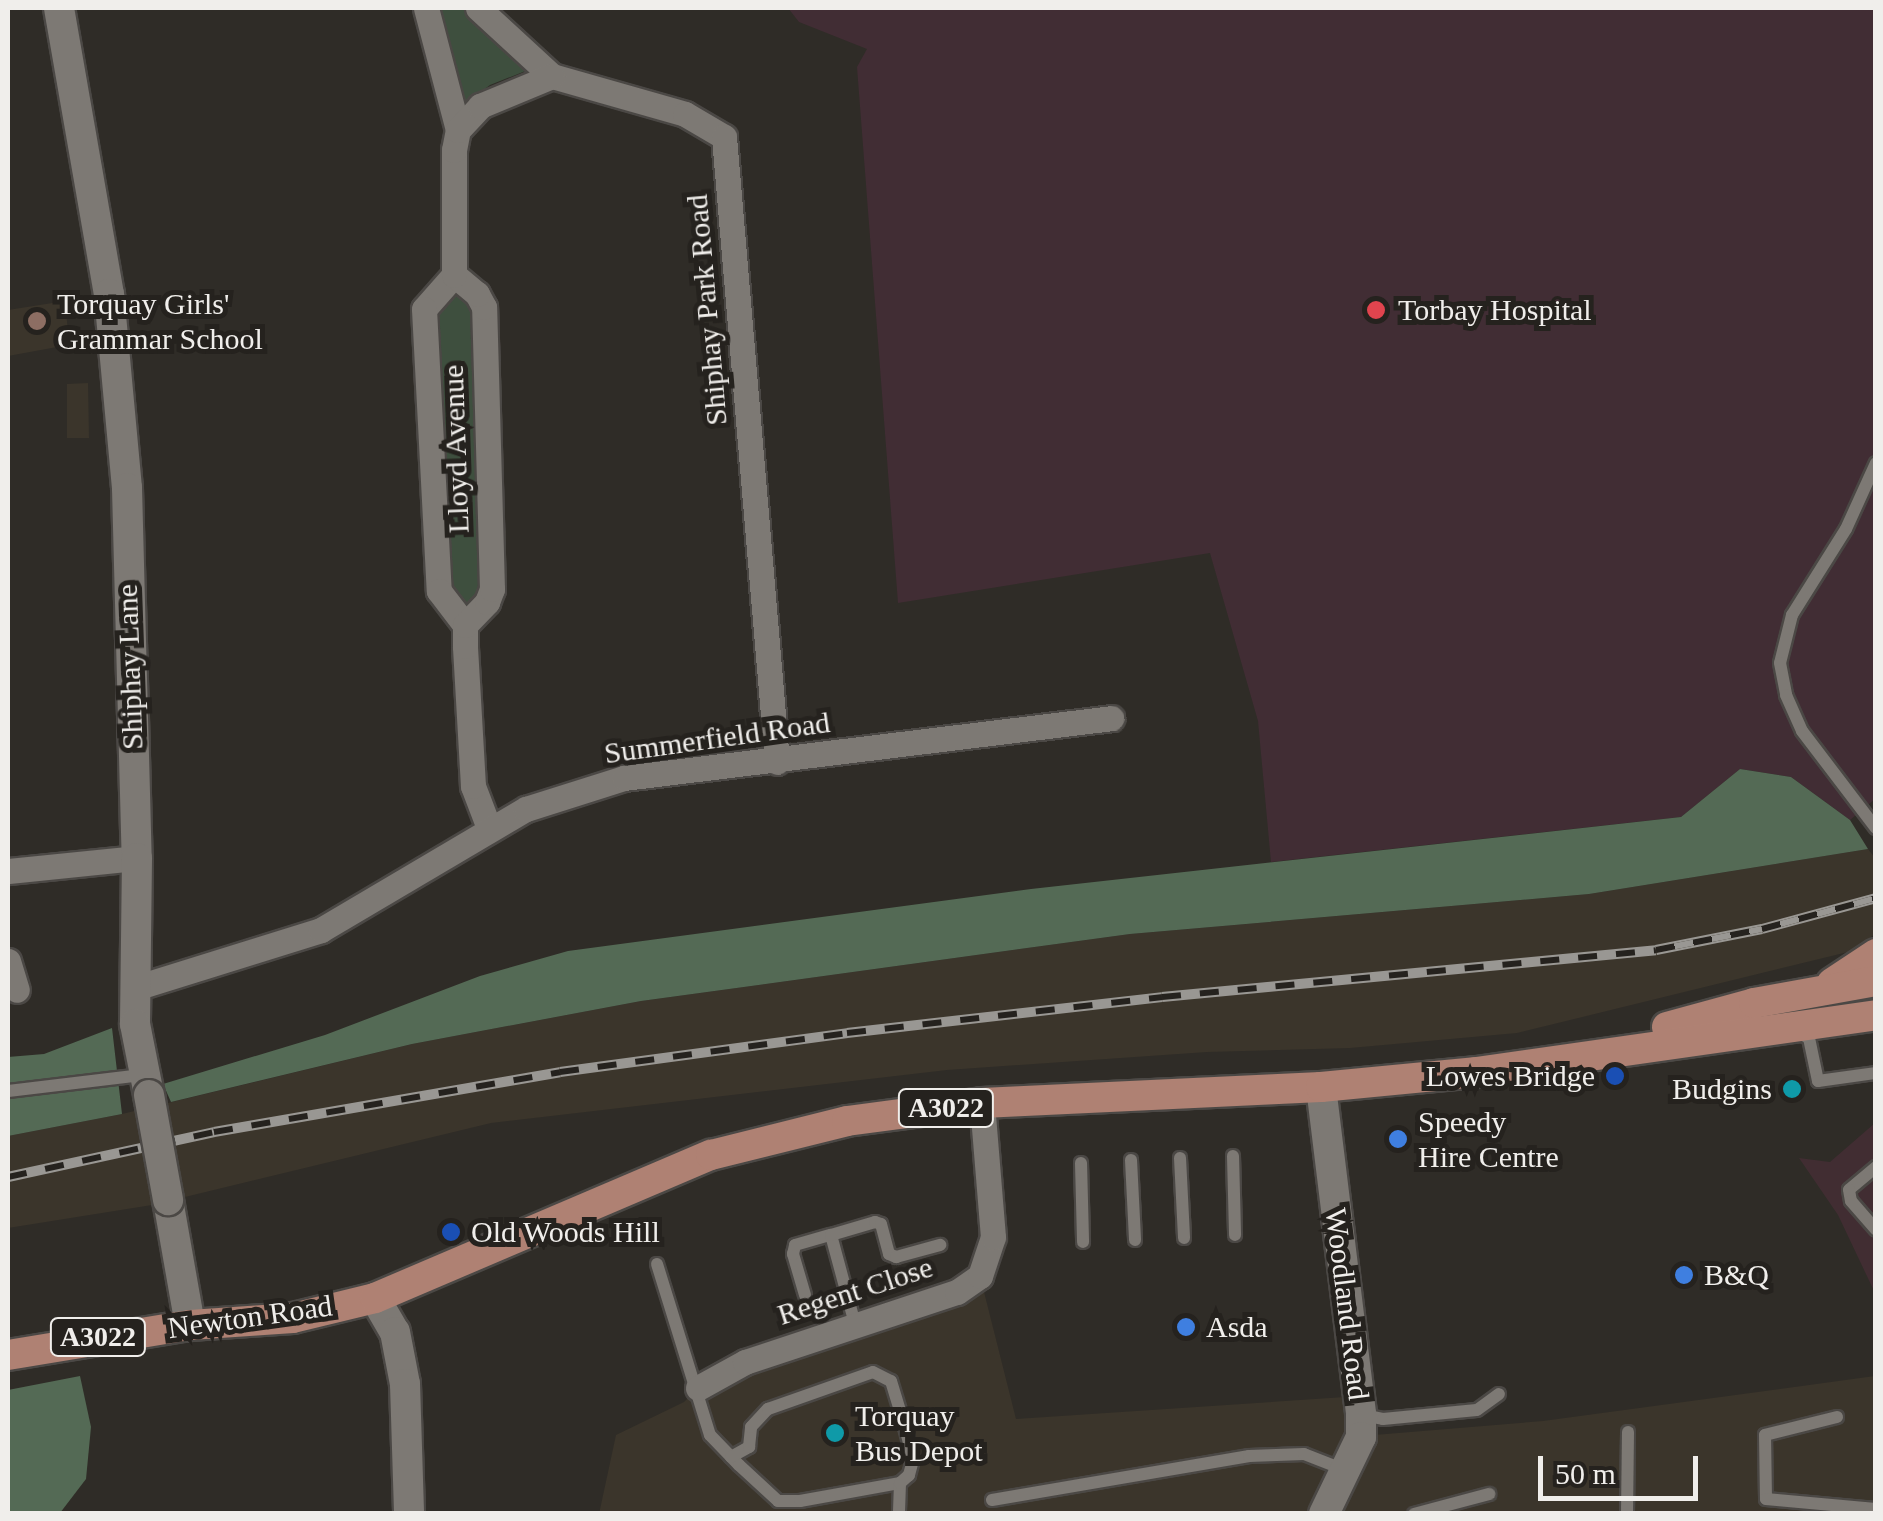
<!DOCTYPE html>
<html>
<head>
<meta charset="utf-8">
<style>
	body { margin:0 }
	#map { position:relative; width:1883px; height:1521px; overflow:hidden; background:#2f2c27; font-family:"Times New Roman",serif }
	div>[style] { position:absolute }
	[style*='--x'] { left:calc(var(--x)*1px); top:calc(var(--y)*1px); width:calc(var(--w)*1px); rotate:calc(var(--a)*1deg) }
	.commercial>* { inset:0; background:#412d32 }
	.built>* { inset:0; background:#3b352b }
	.medical>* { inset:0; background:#412d34 }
	.green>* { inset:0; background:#3e4f3e }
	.forest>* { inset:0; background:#546a55 }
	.roads { filter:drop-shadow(2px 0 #4b4845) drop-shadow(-2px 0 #4b4845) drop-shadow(0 2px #4b4845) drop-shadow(0 -2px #4b4845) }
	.lane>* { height:12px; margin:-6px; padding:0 6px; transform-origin:6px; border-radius:6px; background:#7d7974 }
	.street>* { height:25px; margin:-12.5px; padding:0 12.5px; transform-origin:12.5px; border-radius:12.5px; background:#7d7974 }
	.secondary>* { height:30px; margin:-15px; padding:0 15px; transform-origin:15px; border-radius:15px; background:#7d7974 }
	.primary>* { height:30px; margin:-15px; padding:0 15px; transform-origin:15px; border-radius:15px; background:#af8173 }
	.rail>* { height:10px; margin-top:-5px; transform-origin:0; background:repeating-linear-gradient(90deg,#25221e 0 19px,#999793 0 38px); box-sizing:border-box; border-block:2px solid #999793 }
	.bridges { filter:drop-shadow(2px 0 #4b4845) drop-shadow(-2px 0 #4b4845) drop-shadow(0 2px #4b4845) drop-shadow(0 -2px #4b4845) }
	.secondary-bridge>* { height:30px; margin:-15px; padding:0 15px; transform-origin:15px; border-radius:15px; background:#7d7974 }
	.dots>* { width:28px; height:28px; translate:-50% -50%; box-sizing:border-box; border:5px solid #25221e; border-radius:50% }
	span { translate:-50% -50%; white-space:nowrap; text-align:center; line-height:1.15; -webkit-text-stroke:10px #25221e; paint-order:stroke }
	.shield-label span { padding:2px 8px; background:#25221e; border:2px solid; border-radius:8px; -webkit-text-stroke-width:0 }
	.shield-label { font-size:28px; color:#f0eeeb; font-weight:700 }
	.poi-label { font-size:30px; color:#f0eeeb }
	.left { translate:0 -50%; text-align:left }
	.right { translate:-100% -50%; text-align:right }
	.street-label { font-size:30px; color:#f0eeeb }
	.frame { position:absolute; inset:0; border:10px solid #f0eeeb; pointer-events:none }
	.scale { position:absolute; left:1538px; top:1456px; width:160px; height:45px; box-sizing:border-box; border:5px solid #f0eeeb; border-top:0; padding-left:12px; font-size:30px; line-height:35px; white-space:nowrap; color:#f0eeeb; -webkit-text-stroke:8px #25221e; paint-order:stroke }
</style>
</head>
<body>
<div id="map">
	<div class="commercial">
		<i style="clip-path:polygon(1875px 1123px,1875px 1293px,1838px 1215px,1799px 1158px,1830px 1162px)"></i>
	</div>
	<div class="built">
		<i style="clip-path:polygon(65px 301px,68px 332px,79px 343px,8px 356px,8px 310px)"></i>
		<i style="clip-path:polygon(88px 383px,89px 438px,67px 438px,67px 384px)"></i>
		<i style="clip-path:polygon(1868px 849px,1875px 858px,1875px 934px,1852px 951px,1517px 1033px,1350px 1048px,1207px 1052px,947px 1070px,491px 1123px,152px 1205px,8px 1228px,8px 1136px,122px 1114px,412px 1044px,641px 1001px,1130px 934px,1589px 894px)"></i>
		<i style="clip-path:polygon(980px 1276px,1016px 1419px,1360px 1396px,1362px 1436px,1543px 1421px,1875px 1376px,1875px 1513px,599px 1514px,616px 1435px,684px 1402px,698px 1388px)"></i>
	</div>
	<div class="medical">
		<i style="clip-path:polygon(788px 8px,1875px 8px,1875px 799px,1850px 820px,1791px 777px,1740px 769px,1681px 817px,1271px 862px,1258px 721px,1210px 553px,898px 603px,857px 67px,867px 49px,799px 22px)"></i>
	</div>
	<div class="green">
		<i style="clip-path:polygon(437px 8px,466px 8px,528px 70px,490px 85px,465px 104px)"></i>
		<i style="clip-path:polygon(444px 286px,469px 299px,472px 325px,480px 588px,475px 600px,465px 604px,452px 604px,429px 314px)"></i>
	</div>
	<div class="forest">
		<i style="clip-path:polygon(1740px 769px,1791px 777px,1850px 820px,1868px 849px,1589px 894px,1130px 934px,641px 1001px,412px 1044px,171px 1102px,163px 1084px,325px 1035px,480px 976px,568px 951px,1031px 889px,1681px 817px)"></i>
		<i style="clip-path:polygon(112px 1028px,122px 1114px,8px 1136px,8px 1057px,44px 1054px)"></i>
		<i style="clip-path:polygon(80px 1376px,91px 1427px,86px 1479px,60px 1513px,8px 1513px,8px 1390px)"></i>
	</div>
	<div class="roads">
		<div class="lane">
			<i style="--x:1876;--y:463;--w:72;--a:114.4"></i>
			<i style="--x:1846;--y:529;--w:102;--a:122.1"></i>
			<i style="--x:1792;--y:615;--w:49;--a:104"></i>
			<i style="--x:1780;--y:663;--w:33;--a:79"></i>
			<i style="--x:1786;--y:695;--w:39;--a:66"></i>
			<i style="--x:1802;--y:731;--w:122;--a:52.7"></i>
			<i style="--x:1799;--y:1033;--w:11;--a:27"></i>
			<i style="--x:1809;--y:1038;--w:44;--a:78.2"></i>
			<i style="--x:1818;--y:1081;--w:59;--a:-7.9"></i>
			<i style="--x:8;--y:1091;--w:135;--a:-6.8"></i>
			<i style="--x:1233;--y:1156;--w:79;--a:88.5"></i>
			<i style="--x:1180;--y:1158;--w:80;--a:87.1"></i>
			<i style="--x:1131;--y:1160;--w:80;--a:87.1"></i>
			<i style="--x:1081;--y:1163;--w:79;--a:88.5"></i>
			<i style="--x:1876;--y:1167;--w:35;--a:140"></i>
			<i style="--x:1849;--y:1190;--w:11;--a:80"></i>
			<i style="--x:1851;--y:1201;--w:38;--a:49"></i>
			<i style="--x:657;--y:1264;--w:179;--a:72.8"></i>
			<i style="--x:710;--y:1435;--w:42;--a:46"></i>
			<i style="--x:739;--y:1465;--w:53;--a:42.7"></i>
			<i style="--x:778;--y:1501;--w:22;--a:0"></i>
			<i style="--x:800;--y:1501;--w:102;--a:-10.2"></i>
			<i style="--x:900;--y:1483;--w:31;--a:92"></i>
			<i style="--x:805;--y:1295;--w:43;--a:-106.3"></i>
			<i style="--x:793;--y:1254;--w:9;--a:-77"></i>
			<i style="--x:795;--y:1245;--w:37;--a:-16"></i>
			<i style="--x:855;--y:1324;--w:92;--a:-105.1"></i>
			<i style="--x:831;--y:1235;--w:46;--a:-16.5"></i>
			<i style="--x:875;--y:1222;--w:6;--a:18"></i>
			<i style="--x:881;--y:1224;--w:31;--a:75"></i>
			<i style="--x:889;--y:1254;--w:8;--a:23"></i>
			<i style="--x:896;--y:1257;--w:46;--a:-15.3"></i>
			<i style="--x:1363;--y:1415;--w:20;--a:11"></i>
			<i style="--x:1383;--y:1419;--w:94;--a:-5.5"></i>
			<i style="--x:1477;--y:1410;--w:27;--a:-36"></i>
			<i style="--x:1837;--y:1417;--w:74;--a:166"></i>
			<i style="--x:1765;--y:1435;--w:64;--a:89.1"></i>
			<i style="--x:1766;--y:1499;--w:110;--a:5.2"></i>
			<i style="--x:731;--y:1457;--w:21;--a:-29"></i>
			<i style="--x:749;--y:1447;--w:20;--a:-84"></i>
			<i style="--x:751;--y:1427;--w:25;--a:-47"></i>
			<i style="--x:768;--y:1409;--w:111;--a:-19.4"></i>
			<i style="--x:873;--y:1372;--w:20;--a:27"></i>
			<i style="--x:891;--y:1381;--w:48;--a:73.1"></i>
			<i style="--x:905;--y:1427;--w:34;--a:76"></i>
			<i style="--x:913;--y:1460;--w:16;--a:105"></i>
			<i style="--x:909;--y:1475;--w:12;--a:138"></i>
			<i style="--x:992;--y:1500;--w:261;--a:-9.7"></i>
			<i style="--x:1249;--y:1456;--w:55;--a:-2.1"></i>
			<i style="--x:1304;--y:1454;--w:44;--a:21.3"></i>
			<i style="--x:1414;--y:1514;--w:78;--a:-14.9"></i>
			<i style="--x:1627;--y:1514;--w:82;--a:-89.3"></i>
		</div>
		<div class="street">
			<i style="--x:426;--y:8;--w:126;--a:75.3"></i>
			<i style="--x:478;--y:8;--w:100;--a:42.6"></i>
			<i style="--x:552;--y:76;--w:138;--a:15.9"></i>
			<i style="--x:685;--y:114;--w:45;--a:30.5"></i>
			<i style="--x:724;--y:137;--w:627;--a:85.15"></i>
			<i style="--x:454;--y:275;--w:45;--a:131.4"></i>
			<i style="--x:424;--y:309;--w:282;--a:87"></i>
			<i style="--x:439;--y:591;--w:43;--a:52.6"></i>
			<i style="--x:489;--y:828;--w:45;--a:-110.9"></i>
			<i style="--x:473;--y:786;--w:140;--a:-93.3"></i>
			<i style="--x:465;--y:646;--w:21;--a:-90"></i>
			<i style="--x:465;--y:625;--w:32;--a:-46"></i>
			<i style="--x:487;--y:602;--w:14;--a:-69"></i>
			<i style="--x:492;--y:589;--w:282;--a:-91.6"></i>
			<i style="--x:484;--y:307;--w:15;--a:-118"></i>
			<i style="--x:477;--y:294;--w:30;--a:-140"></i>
			<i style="--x:454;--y:275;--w:125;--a:-90"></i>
			<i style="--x:454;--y:150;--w:20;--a:-79"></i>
			<i style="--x:458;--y:130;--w:33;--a:-47"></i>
			<i style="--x:480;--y:106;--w:78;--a:-22.6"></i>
			<i style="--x:8;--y:871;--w:130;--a:-5.8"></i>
			<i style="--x:8;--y:961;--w:30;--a:73"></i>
			<i style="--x:135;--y:988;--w:195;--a:-17.3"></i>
			<i style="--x:321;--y:930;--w:238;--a:-30.6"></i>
			<i style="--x:526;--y:809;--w:103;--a:-17.6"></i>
			<i style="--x:624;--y:778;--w:491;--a:-7"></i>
			<i style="--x:698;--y:1388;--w:54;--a:-29"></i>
			<i style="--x:745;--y:1362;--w:223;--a:-18.3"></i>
			<i style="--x:957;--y:1292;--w:28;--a:-35"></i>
			<i style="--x:980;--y:1276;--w:41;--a:-71.6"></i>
			<i style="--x:993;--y:1237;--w:134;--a:-94.7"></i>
		</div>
		<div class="secondary">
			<i style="--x:59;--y:8;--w:290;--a:80.1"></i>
			<i style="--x:109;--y:294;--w:195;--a:84.7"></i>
			<i style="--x:127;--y:488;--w:370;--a:88.5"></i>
			<i style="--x:137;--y:858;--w:166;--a:90.7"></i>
			<i style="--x:135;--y:1024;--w:72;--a:78.8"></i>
			<i style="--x:1321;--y:1087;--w:329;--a:83"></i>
			<i style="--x:1361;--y:1414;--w:23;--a:90"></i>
			<i style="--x:1361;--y:1437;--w:85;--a:115.7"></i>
			<i style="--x:168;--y:1200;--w:127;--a:80"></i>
			<i style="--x:375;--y:1298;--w:39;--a:60"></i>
			<i style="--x:395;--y:1332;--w:53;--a:79.1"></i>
			<i style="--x:405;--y:1384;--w:130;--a:88.2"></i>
		</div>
		<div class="primary">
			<i style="--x:1832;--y:983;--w:53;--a:-33.4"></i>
			<i style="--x:1667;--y:1027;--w:90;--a:-15.4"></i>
			<i style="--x:1754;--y:1003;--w:124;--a:-10.2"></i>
			<i style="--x:8;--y:1355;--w:184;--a:-9.4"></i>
			<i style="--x:190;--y:1325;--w:103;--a:-3.9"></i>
			<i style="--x:293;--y:1318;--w:84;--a:-13.7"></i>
			<i style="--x:375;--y:1298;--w:365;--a:-23.1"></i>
			<i style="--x:711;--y:1155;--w:140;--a:-14"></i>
			<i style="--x:847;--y:1121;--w:136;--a:-7.6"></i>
			<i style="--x:982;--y:1103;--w:339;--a:-2.7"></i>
			<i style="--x:1321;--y:1087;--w:157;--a:-5.5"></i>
			<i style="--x:1477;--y:1072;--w:403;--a:-8.1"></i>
		</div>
	</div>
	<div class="rail">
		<i style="--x:8;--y:1177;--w:211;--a:-12.3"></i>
		<i style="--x:214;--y:1132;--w:351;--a:-9.8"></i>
		<i style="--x:560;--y:1072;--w:290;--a:-7.7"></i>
		<i style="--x:847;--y:1033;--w:317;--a:-6.5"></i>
		<i style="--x:1162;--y:997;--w:496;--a:-5.4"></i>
		<i style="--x:1656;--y:950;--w:108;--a:-11.2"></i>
		<i style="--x:1762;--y:929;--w:118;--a:-15.2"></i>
	</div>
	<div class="bridges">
		<div class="secondary-bridge">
			<i style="--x:149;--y:1095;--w:107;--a:79.7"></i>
		</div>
	</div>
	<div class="dots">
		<i style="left:1376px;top:310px;background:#e0444e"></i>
		<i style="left:37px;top:321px;background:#8d6e63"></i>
		<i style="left:1615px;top:1076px;background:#1a4fb4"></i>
		<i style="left:1792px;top:1089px;background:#0f9aa8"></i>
		<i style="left:1398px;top:1139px;background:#3f7fe0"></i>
		<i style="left:451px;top:1232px;background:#1a4fb4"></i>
		<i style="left:1684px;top:1275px;background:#3f7fe0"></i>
		<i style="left:1186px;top:1327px;background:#3f7fe0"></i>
		<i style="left:835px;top:1433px;background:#0f9aa8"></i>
	</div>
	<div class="shield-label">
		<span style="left:946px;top:1108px">A3022</span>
		<span style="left:98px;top:1337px">A3022</span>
	</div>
	<div class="poi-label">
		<span class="left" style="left:57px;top:321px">Torquay Girls'<br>Grammar School</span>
		<span class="left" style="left:1398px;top:310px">Torbay Hospital</span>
		<span class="right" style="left:1595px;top:1076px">Lowes Bridge</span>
		<span class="right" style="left:1772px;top:1089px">Budgins</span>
		<span class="left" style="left:1418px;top:1139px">Speedy<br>Hire Centre</span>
		<span class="left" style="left:471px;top:1232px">Old Woods Hill</span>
		<span class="left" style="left:1704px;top:1275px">B&amp;Q</span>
		<span class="left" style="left:1206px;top:1327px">Asda</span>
		<span class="left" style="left:855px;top:1433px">Torquay<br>Bus Depot</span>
	</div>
	<div class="street-label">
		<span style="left:707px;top:310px;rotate:-95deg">Shiphay Park Road</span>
		<span style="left:456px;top:449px;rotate:-92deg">Lloyd Avenue</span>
		<span style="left:130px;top:667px;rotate:-92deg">Shiphay Lane</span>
		<span style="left:717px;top:738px;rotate:-8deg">Summerfield Road</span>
		<span style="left:855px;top:1291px;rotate:-18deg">Regent Close</span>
		<span style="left:1347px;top:1304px;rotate:83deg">Woodland Road</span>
		<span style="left:250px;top:1317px;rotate:-8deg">Newton Road</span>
	</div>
	<div class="frame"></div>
	<div class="scale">50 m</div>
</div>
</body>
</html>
